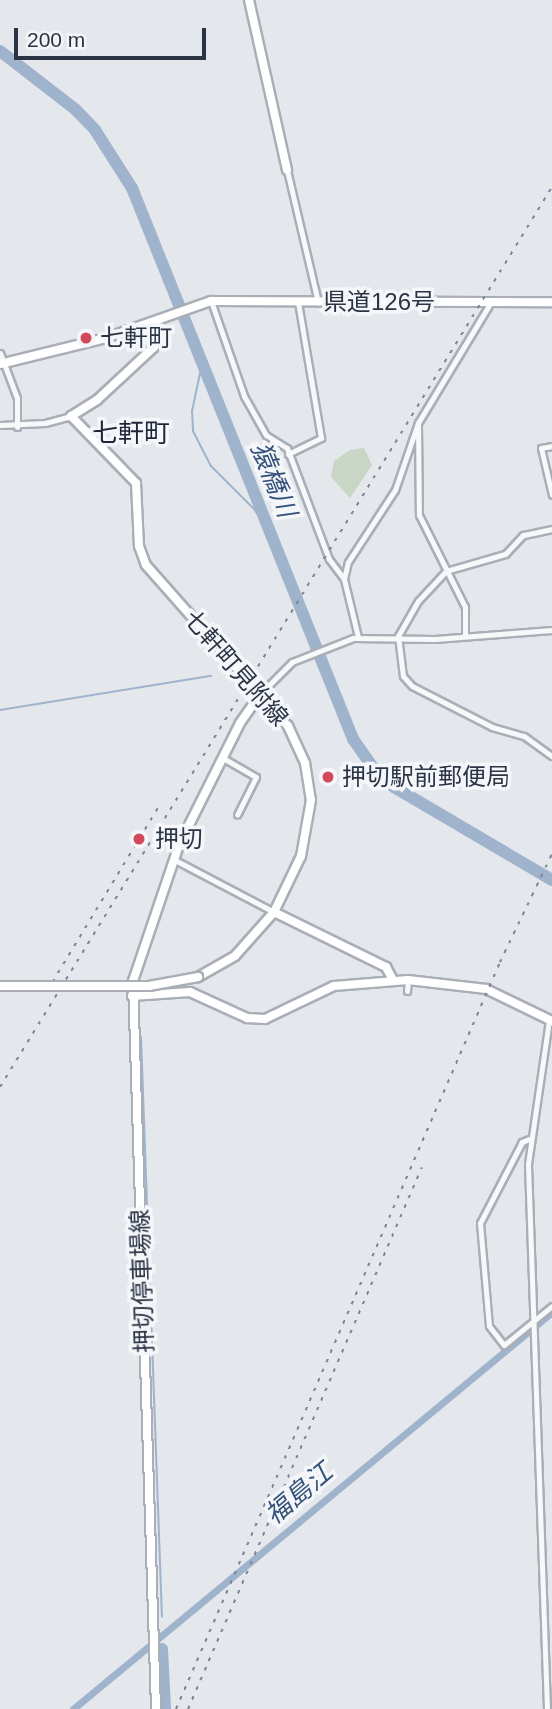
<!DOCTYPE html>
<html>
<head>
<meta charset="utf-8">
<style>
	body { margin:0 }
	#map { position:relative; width:552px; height:1709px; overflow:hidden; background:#e4e7ec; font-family:Arial,"Noto Sans JP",sans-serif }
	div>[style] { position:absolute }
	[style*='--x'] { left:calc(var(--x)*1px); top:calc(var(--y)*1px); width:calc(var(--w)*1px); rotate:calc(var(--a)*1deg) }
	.green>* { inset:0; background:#c9d6c5 }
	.stream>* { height:2px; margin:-1px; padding:0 1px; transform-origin:1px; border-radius:1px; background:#9fb4cc }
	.canal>* { height:7px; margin:-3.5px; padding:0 3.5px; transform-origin:3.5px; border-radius:3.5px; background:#9fb4cc }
	.river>* { height:12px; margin:-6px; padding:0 6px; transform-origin:6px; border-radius:6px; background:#9fb4cc }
	.roads { filter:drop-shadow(2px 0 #a9aeb7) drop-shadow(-2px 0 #a9aeb7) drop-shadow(0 2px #a9aeb7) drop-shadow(0 -2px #a9aeb7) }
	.street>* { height:5px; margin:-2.5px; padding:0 2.5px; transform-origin:2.5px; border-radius:2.5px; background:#f7f8fa }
	.secondary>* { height:8px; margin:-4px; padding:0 4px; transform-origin:4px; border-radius:4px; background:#fff }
	.rail>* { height:2px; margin-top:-1px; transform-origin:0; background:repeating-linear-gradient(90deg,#7d8696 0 3.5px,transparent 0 10.5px) }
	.bridges { filter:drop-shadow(2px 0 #a9aeb7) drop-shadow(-2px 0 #a9aeb7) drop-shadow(0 2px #a9aeb7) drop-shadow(0 -2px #a9aeb7) }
	.secondary-bridge>* { height:8px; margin:-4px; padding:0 4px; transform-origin:4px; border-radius:4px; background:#fff }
	.dots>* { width:19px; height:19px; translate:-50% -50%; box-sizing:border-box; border:4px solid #f4f6f9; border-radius:50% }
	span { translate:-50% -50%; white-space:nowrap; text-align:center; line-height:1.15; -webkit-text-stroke:7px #f4f6f9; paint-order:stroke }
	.street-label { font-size:24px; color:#2b3445 }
	.poi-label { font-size:24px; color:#2b3445 }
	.left { translate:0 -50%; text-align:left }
	.neighbourhood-label { font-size:26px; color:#1d2536 }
	.water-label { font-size:26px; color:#34527a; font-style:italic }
	.scale { position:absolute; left:14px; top:28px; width:192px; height:32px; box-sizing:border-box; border:4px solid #2b3445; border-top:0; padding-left:9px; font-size:21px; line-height:24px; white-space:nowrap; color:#2b3445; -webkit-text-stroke:5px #f4f6f9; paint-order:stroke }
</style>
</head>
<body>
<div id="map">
	<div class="green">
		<i style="clip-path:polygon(364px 448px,372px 465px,350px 498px,331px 477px,334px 461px,350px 450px)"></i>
	</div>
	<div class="stream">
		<i style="--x:202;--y:364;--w:48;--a:102"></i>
		<i style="--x:192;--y:411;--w:20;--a:87"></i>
		<i style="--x:193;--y:431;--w:39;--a:63"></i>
		<i style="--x:211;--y:466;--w:61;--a:45"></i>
		<i style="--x:254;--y:509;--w:30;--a:56"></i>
		<i style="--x:0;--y:710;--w:214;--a:-9.2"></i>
		<i style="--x:141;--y:1037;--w:580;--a:87.93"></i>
	</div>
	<div class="canal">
		<i style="--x:73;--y:1709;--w:622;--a:-39.65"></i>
	</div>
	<div class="river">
		<i style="--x:0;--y:51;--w:96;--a:37.8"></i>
		<i style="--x:76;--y:110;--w:28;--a:46"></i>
		<i style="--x:95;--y:130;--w:69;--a:57.5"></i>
		<i style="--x:132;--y:188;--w:594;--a:68.14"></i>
		<i style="--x:353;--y:739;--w:37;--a:55"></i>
		<i style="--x:374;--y:769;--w:27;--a:42"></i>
		<i style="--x:394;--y:787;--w:183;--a:30.5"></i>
		<i style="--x:162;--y:1649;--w:60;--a:87.1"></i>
	</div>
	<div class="roads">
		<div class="street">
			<i style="--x:287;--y:170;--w:136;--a:76.8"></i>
			<i style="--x:211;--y:301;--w:101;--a:70.8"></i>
			<i style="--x:244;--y:396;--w:45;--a:60.6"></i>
			<i style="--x:266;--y:435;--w:25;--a:32"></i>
			<i style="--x:287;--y:448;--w:119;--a:69.3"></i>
			<i style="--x:329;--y:559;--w:25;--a:53"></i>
			<i style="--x:0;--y:353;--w:48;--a:69.3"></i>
			<i style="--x:17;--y:398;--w:29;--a:90"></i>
			<i style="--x:0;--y:425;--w:45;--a:-2.5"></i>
			<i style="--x:45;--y:423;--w:27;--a:-15"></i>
			<i style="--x:418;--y:426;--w:89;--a:89.4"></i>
			<i style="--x:419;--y:515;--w:103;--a:63.4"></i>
			<i style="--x:465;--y:607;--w:29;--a:90"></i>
			<i style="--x:552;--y:446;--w:11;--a:170"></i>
			<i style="--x:541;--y:448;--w:48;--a:76.8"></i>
			<i style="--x:288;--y:454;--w:37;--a:-26"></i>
			<i style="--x:321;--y:438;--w:138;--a:-99.6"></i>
			<i style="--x:552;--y:529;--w:30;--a:168"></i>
			<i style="--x:523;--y:535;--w:26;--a:133"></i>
			<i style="--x:505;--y:554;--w:61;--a:163.9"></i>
			<i style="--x:446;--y:571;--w:41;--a:133"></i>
			<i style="--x:418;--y:601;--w:40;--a:119.7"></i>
			<i style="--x:398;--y:636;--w:40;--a:82.9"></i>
			<i style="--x:403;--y:676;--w:13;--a:48"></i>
			<i style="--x:412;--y:686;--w:90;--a:27.1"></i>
			<i style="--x:492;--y:727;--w:33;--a:16"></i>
			<i style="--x:524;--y:736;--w:34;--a:36"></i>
			<i style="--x:358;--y:637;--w:60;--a:-103.6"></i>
			<i style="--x:344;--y:579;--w:17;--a:-77"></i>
			<i style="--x:348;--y:562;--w:86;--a:-56.9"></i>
			<i style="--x:395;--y:490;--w:71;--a:-71.1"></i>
			<i style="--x:418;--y:423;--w:141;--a:-58.9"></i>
			<i style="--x:261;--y:693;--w:44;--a:-45"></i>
			<i style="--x:292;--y:662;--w:66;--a:-21.5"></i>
			<i style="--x:353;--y:638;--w:82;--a:0.7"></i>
			<i style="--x:435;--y:639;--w:117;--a:-4.4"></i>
			<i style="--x:223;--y:758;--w:38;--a:30"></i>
			<i style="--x:256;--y:777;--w:42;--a:116.6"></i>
			<i style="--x:173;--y:859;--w:114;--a:27.7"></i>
			<i style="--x:407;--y:991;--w:11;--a:-85"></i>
			<i style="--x:529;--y:1139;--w:8;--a:157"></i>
			<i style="--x:522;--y:1142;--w:91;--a:117.4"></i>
			<i style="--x:480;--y:1223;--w:103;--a:85"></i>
			<i style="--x:489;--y:1326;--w:24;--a:52"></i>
			<i style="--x:504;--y:1345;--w:62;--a:-39.1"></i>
			<i style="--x:547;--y:1709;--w:545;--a:-92"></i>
			<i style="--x:528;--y:1164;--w:146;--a:-81.7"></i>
		</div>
		<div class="secondary">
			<i style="--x:249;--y:0;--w:174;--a:77.4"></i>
			<i style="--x:154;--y:322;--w:9;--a:63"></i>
			<i style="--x:158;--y:330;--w:17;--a:103"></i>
			<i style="--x:154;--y:347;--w:78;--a:137.1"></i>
			<i style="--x:97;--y:400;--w:31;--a:148"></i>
			<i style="--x:71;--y:416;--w:93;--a:45.9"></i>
			<i style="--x:136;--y:483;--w:63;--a:87.3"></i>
			<i style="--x:139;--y:546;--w:20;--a:70"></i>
			<i style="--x:146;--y:565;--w:215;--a:48.6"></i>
			<i style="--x:288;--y:726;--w:41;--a:65.3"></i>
			<i style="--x:305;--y:763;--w:37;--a:81"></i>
			<i style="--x:311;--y:800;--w:57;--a:100.1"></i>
			<i style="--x:301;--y:856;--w:62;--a:115.7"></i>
			<i style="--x:274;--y:912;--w:59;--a:131.6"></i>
			<i style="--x:235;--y:956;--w:43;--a:150.4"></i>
			<i style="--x:0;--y:364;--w:109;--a:-13.8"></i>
			<i style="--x:106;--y:338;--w:111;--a:-19.4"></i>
			<i style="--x:211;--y:301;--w:341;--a:0.2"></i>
			<i style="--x:274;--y:912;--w:125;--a:26.2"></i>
			<i style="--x:386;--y:967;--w:15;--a:62"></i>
			<i style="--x:132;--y:996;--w:58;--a:-3.9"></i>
			<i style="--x:190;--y:992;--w:63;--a:24.5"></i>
			<i style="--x:247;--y:1018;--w:18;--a:3"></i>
			<i style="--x:265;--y:1019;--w:76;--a:-25.6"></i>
			<i style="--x:334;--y:986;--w:74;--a:-4.6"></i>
			<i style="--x:408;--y:980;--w:79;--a:6.6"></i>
			<i style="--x:486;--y:989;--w:73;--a:25.9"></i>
			<i style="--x:156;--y:1709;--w:728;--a:-91.81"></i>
			<i style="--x:133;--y:981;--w:144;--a:-71.3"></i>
			<i style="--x:179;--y:845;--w:136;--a:-63.4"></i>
			<i style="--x:240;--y:723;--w:37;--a:-55"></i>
		</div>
	</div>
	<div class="rail">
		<i style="--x:47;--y:991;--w:214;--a:-58.8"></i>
		<i style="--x:0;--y:1087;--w:1056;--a:-58.48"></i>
		<i style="--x:176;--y:1709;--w:814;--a:-66.55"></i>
		<i style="--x:500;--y:962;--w:120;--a:-64.3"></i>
		<i style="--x:188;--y:1709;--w:590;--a:-66.65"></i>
	</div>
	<div class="bridges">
		<div class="secondary-bridge">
			<i style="--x:0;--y:986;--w:149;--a:0"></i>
			<i style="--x:149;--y:986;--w:50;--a:-10.4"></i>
		</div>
	</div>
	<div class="dots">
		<i style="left:86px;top:338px;background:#d1495b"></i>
		<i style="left:328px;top:777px;background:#d1495b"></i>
		<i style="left:139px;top:839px;background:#d1495b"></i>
	</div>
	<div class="street-label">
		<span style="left:379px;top:302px">県道126号</span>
		<span style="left:236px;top:668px;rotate:49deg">七軒町見附線</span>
		<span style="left:142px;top:1281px;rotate:-92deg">押切停車場線</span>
	</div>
	<div class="poi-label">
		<span class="left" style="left:100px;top:338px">七軒町</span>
		<span class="left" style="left:342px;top:777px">押切駅前郵便局</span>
		<span class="left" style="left:155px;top:839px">押切</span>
	</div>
	<div class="neighbourhood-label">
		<span style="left:131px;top:434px">七軒町</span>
	</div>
	<div class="water-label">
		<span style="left:273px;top:480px;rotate:68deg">猿橋川</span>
		<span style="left:299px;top:1494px;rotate:-40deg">福島江</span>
	</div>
	<div class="scale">200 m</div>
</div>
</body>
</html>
